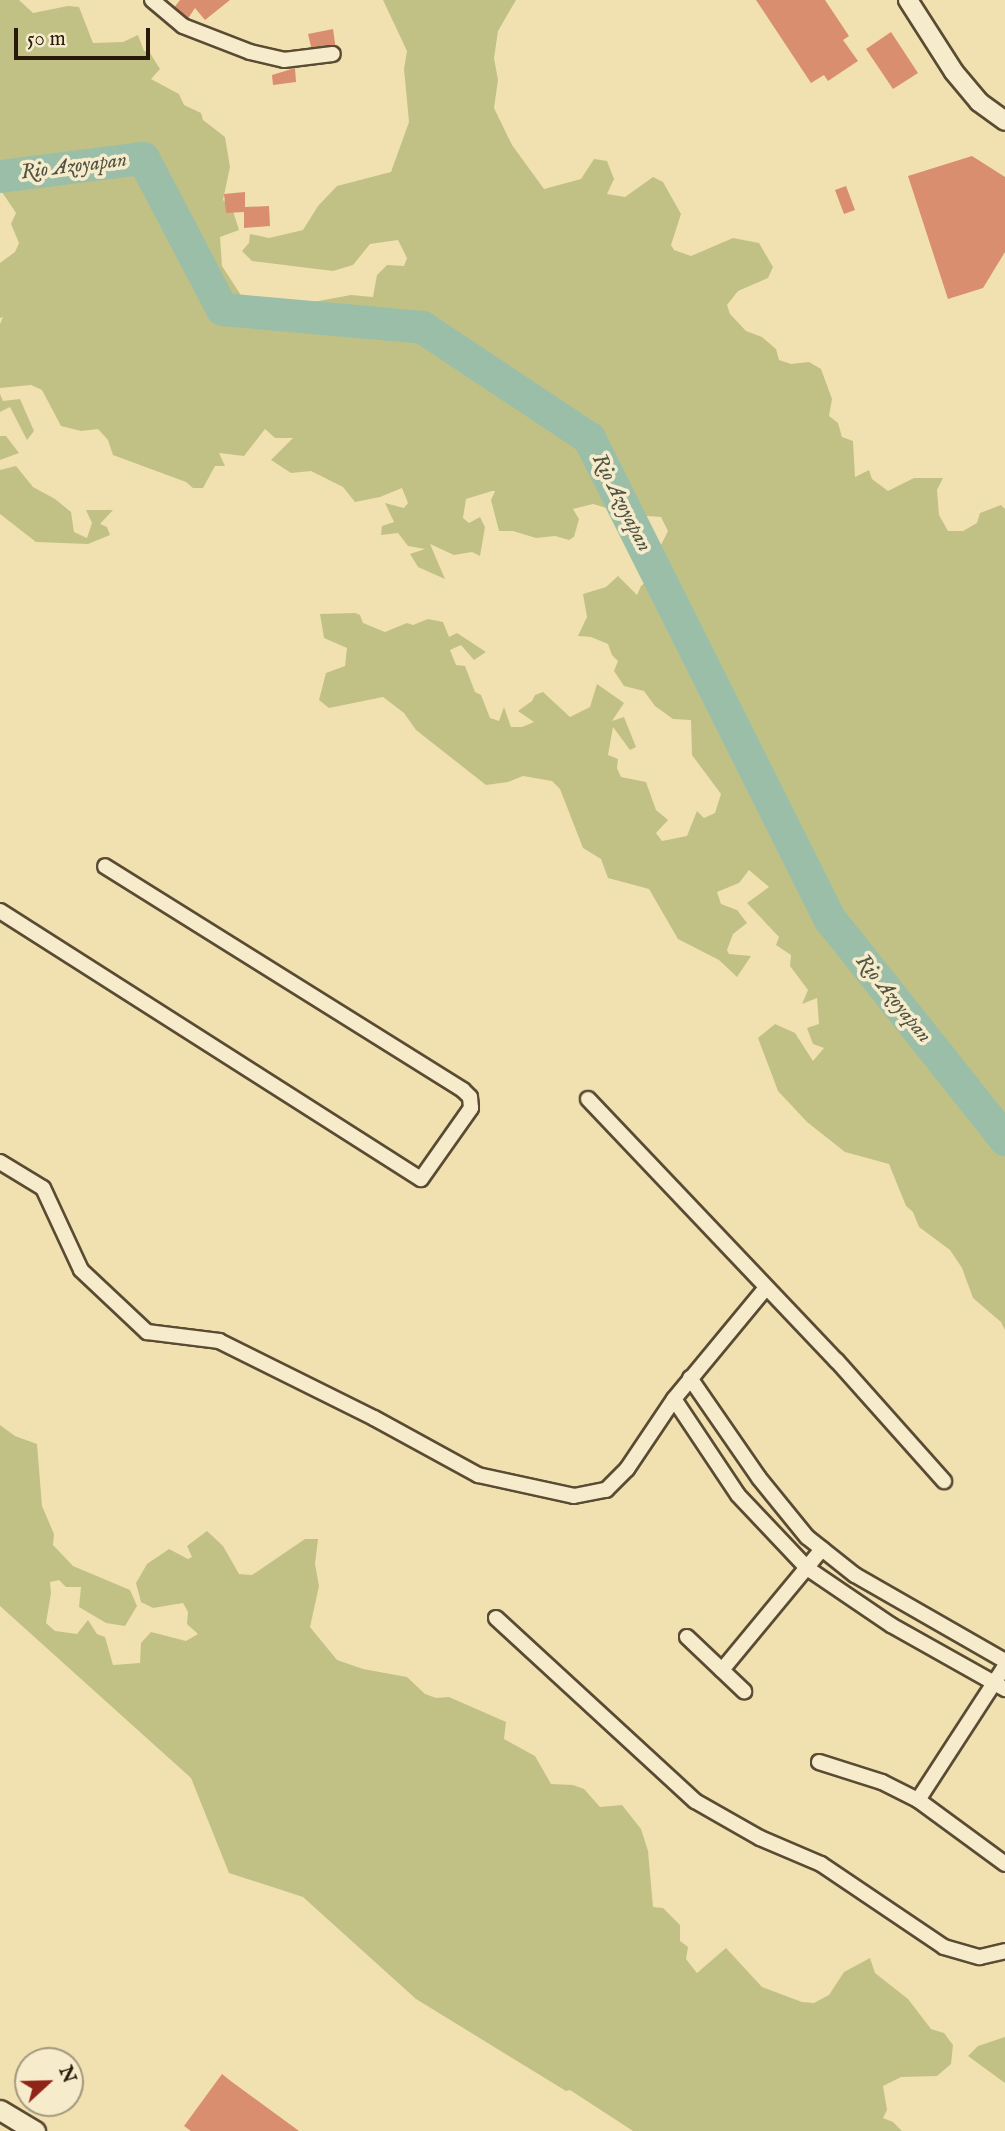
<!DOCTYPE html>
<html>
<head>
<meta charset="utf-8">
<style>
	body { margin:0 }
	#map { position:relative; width:1005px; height:2131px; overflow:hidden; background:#f1e1b0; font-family:"IM FELL English",serif }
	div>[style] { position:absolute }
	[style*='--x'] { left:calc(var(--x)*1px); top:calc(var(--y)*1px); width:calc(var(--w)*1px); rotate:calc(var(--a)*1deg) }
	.green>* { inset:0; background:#c1c186 }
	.river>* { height:33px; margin:-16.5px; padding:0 16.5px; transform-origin:16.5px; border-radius:16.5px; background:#9bbea8 }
	.building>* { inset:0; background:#d98e6f }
	.roads { filter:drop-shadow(2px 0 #5a4b33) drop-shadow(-2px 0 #5a4b33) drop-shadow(0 2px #5a4b33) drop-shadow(0 -2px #5a4b33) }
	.minor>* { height:14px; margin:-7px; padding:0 7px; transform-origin:7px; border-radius:7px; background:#f6eccc }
	.tertiary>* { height:18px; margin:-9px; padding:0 9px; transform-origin:9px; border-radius:9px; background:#f6eccc }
	.secondary>* { height:19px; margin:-9.5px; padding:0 9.5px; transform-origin:9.5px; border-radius:9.5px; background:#f6eccc }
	span { translate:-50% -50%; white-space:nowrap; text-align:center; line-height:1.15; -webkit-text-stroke:7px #f6eccc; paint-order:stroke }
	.water-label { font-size:21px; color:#505341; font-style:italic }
	.north { position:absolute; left:14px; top:2047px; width:70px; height:70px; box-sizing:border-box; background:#f6eccc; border:2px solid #a4987e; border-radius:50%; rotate:68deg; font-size:19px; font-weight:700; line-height:28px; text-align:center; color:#281909 }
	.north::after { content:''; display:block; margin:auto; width:24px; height:32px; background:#8f2418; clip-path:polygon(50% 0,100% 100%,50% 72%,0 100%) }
	.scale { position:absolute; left:14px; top:28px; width:136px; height:32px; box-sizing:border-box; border:4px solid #281909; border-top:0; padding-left:9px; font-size:21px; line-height:24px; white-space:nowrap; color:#281909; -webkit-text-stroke:5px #f6eccc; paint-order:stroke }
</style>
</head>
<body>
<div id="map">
	<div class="green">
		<i style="clip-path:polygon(0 0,19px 0,33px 13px,68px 6px,79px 7px,93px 43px,123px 42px,138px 35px,144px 51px,150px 53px,160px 69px,151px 79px,179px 94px,184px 105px,201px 113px,203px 120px,225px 137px,230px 167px,223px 200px,232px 208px,239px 230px,220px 237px,222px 266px,248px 306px,264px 302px,250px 319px,282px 316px,283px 301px,313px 302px,351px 295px,373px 297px,377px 275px,387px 265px,404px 266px,407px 258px,398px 240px,370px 244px,353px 265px,333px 271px,252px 261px,242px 251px,249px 243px,250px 234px,269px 238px,303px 230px,318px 206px,337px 186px,391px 172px,409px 122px,404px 69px,407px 51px,383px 0,516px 0,498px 31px,494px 58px,498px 80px,494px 108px,512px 145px,544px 189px,581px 179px,594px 159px,607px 161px,614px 179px,607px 194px,625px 197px,653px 177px,663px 182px,681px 214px,671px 245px,674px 250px,691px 256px,733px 238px,759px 243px,773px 267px,768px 278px,738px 291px,727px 305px,730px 314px,746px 331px,762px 337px,776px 349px,779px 360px,791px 364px,809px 362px,821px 369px,832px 399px,829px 416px,838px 423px,842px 437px,853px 441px,855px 477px,869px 470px,872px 479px,888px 491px,914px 478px,943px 478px,937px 490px,939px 515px,948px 531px,963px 531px,977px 523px,980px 513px,1001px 505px,1005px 509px,1005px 1330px,1001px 1322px,973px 1298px,962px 1268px,950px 1250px,919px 1227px,913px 1212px,906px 1206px,889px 1164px,845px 1152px,807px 1122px,778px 1091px,758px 1038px,775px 1024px,795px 1033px,813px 1061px,824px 1048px,813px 1044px,807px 1028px,819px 1024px,817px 998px,802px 1004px,808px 990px,790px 966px,791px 955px,776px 945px,779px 937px,747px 903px,769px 887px,749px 870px,739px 883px,717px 892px,721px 904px,737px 910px,747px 923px,733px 934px,727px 950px,729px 954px,751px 956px,737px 977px,719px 960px,678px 939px,649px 889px,608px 878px,601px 859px,583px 848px,560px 789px,552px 781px,523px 776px,508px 782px,486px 785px,416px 730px,404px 713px,383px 697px,329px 708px,319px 700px,326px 673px,345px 666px,347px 648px,324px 638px,320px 614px,355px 613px,360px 615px,363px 623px,385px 632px,407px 623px,413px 625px,428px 619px,443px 622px,449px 637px,457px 633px,486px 652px,474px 660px,461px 645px,450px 650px,456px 665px,465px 666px,475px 692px,481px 695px,490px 718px,499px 721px,504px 707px,511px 727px,522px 727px,534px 722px,518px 711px,532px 701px,535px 695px,543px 692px,570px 717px,590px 707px,597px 684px,624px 703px,612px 721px,624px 717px,636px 747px,630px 750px,613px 727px,608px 755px,618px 759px,617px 768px,621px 777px,646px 782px,656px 810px,668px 820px,656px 833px,662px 841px,687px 836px,697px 811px,704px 818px,715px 813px,721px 794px,692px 755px,691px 720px,673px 719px,655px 706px,644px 691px,624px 686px,614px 671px,618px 661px,612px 655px,608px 644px,591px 637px,578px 636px,587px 617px,583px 594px,606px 587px,618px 576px,637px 595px,641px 586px,657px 574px,656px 555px,668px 531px,661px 517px,634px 515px,623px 528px,614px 524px,610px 509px,593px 504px,573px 509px,579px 519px,574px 537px,569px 540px,555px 536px,536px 538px,513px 531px,499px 531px,491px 500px,495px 491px,492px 491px,466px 499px,463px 518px,469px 523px,480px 517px,485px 527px,480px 556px,472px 552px,454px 555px,430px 544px,445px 579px,418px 567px,410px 554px,425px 549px,408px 546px,398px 533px,381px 535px,382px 526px,394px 522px,385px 503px,404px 508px,408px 503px,402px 488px,380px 497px,355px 502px,343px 487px,311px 471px,291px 473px,271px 460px,293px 438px,275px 438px,265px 429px,244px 456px,219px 453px,225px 466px,215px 466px,203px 488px,193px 488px,186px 482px,113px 455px,108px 440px,98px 429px,81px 431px,61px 426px,42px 390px,31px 385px,0 388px,0 324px,3px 317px,0 318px,0 263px,15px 252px,19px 243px,11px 224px,16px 213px,0 189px)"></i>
		<i style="clip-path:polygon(0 394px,3px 401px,20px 399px,34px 431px,27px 440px,10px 407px,0 412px)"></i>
		<i style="clip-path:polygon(0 436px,6px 436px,19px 453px,0 460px)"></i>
		<i style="clip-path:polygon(16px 466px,33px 487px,55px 499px,71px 512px,74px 532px,87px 538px,92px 523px,86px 510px,113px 510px,100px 524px,107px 527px,110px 535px,88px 544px,36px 542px,0 514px,0 470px)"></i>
		<i style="clip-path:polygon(0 1425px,15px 1436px,37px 1444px,42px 1506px,54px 1534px,53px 1545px,73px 1566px,130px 1590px,137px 1606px,125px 1626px,106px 1623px,79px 1607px,81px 1587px,66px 1587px,59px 1580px,50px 1582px,51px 1593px,46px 1623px,55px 1631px,77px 1634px,88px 1620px,97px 1634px,105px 1637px,113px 1665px,140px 1663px,141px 1643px,151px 1632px,186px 1641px,198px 1634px,187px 1624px,188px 1612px,183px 1603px,153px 1608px,141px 1602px,136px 1583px,147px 1564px,169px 1549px,188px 1559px,192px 1557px,187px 1546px,207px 1531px,223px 1546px,239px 1574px,252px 1575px,305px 1539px,318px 1539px,315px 1564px,319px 1586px,310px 1627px,337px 1660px,363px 1669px,407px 1677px,425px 1694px,436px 1698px,449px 1697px,506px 1722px,504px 1739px,535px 1756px,551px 1784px,573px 1785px,584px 1789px,600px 1807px,622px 1805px,641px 1829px,648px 1851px,653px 1907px,663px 1908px,680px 1925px,680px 1941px,688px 1947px,686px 1959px,697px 1973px,726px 1948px,762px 1987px,802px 2002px,814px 2003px,829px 1995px,844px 1972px,870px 1958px,875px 1973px,908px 1999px,931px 2029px,944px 2033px,953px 2045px,951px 2064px,937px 2076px,901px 2077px,883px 2086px,887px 2110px,883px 2118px,893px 2122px,902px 2131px,633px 2131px,570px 2090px,566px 2091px,416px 1999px,303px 1897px,229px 1873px,191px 1778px,0 1606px)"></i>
		<i style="clip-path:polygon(1005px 2037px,1005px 2083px,968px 2056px,978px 2046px)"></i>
	</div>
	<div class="river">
		<i style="--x:0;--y:176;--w:144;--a:-7.2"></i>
		<i style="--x:143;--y:158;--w:170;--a:62.4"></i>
		<i style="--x:222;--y:309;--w:201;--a:5.1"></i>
		<i style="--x:422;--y:327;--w:201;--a:33.6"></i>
		<i style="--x:589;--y:438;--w:537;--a:63.43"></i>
		<i style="--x:829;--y:918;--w:283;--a:51.5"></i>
	</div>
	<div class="building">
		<i style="clip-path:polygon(180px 0,230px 0,205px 20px,195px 8px,183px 26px,169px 14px)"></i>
		<i style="clip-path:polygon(756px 0,825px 0,849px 36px,843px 40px,858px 61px,828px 81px,824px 75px,811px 83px)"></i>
		<i style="clip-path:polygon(333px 29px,337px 57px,314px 59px,308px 34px)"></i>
		<i style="clip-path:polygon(891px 32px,918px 73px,893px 89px,866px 49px)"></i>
		<i style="clip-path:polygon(295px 68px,296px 82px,273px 85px,272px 75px)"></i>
		<i style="clip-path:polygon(972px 156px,1005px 177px,1005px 252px,983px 288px,948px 299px,908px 176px)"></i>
		<i style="clip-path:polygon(846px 186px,855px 210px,844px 214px,835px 190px)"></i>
		<i style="clip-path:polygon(245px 192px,245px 207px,269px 206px,270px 226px,244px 228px,244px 212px,226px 213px,224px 194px)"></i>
		<i style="clip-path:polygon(222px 2074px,232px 2082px,299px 2131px,191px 2131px,184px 2126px)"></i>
	</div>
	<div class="roads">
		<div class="minor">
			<i style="--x:152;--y:0;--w:40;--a:40"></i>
			<i style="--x:183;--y:26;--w:72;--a:21.2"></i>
			<i style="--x:250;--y:52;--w:35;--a:13"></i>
			<i style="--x:284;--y:60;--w:49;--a:-7"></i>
			<i style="--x:0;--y:911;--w:499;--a:32.5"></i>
			<i style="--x:421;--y:1179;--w:87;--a:-54.8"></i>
			<i style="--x:471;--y:1108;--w:11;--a:-95"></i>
			<i style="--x:470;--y:1097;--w:10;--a:-135"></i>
			<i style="--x:463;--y:1090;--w:422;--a:-148"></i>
			<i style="--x:588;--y:1099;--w:361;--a:46.5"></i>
			<i style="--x:837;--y:1361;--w:161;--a:48.3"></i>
			<i style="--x:0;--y:1162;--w:50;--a:31.2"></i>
			<i style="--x:43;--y:1188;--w:90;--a:65.1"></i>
			<i style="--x:81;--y:1270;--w:91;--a:43.2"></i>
			<i style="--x:147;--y:1332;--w:73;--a:7.1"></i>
			<i style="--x:219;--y:1341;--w:173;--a:26.4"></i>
			<i style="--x:374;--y:1418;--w:119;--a:28.7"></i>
			<i style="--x:478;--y:1475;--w:98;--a:12.3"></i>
			<i style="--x:574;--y:1496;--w:33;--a:-11"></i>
			<i style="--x:606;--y:1490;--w:30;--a:-45"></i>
			<i style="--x:627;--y:1469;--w:84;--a:-56.1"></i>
			<i style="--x:674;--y:1399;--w:143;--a:-50.4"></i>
			<i style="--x:690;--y:1378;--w:121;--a:55.4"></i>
			<i style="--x:759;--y:1478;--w:76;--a:50.9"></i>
			<i style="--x:807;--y:1537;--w:61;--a:38.4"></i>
			<i style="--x:855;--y:1575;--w:173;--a:29.8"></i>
			<i style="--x:674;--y:1399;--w:115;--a:56.3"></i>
			<i style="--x:738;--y:1495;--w:100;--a:46.6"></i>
			<i style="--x:807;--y:1568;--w:102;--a:34.2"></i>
			<i style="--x:891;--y:1625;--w:131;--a:29.3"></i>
			<i style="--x:496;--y:1618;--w:270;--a:42.6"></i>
			<i style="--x:695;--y:1801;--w:75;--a:29.6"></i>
			<i style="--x:760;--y:1838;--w:66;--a:23.1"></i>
			<i style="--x:821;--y:1864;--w:148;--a:34"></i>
			<i style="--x:944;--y:1947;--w:37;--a:16"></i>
			<i style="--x:980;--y:1957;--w:26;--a:-13"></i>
			<i style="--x:687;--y:1637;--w:79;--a:43.5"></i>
			<i style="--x:722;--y:1670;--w:157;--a:-50.4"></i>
			<i style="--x:819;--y:1762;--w:66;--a:17.6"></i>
			<i style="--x:882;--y:1782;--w:40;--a:26.6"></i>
			<i style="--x:918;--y:1800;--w:108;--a:36.3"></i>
			<i style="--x:918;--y:1800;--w:160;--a:-57"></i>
		</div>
		<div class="tertiary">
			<i style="--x:908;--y:0;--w:85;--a:57.4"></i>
			<i style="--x:954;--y:72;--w:39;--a:50"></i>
			<i style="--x:979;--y:102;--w:32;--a:36"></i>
		</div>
		<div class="secondary">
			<i style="--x:0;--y:2110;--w:41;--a:31"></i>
		</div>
	</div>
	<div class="water-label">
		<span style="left:74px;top:167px;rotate:-7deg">Rio Azoyapan</span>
		<span style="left:621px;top:503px;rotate:63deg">Rio Azoyapan</span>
		<span style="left:893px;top:999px;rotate:51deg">Rio Azoyapan</span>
	</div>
	<div class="north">N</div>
	<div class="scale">50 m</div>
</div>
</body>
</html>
